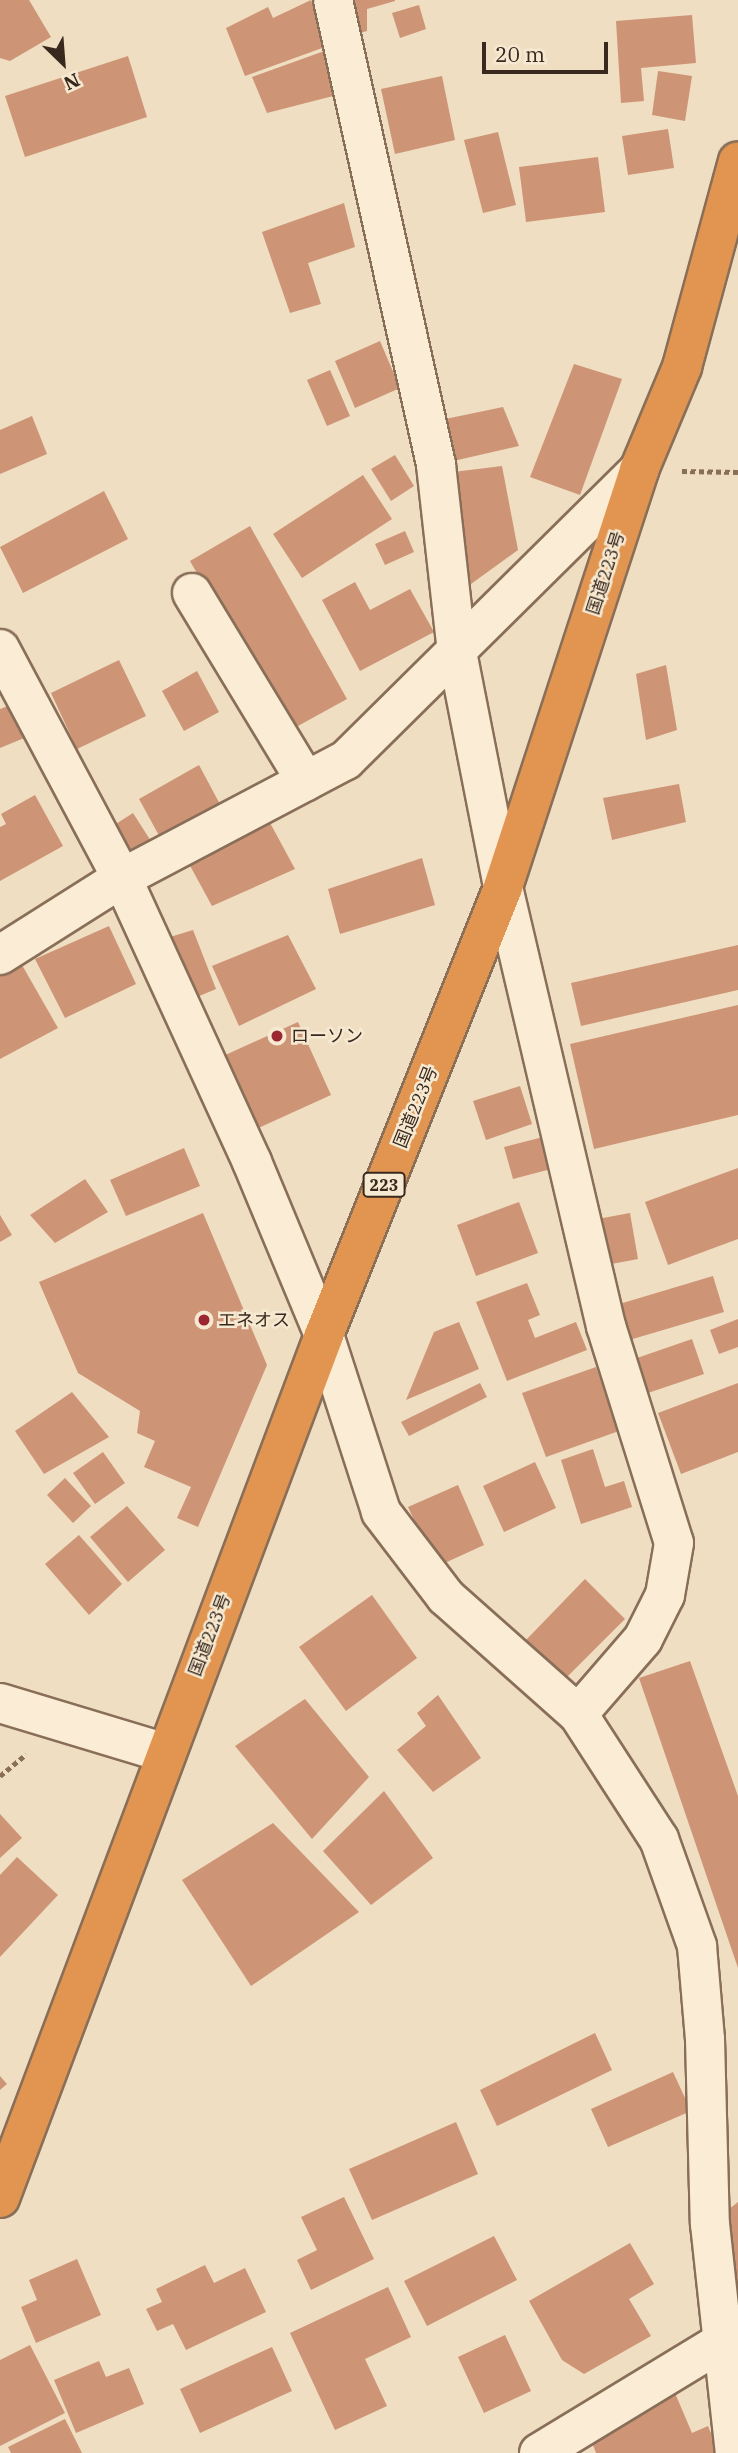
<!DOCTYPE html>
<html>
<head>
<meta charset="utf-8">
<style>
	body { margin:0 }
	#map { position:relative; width:738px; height:2453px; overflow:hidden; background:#efdec2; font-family:"IBM Plex Serif","Noto Sans JP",serif }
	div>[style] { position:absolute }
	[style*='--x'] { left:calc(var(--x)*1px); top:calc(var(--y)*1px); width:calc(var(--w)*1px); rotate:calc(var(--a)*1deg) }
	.building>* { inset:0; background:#ce9476 }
	.path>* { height:4.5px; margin-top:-2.25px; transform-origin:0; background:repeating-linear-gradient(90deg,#896e58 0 5px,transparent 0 8.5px) }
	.roads { filter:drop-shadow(2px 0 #896e58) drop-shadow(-2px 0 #896e58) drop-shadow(0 2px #896e58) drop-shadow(0 -2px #896e58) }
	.minor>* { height:38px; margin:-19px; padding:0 19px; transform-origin:19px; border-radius:19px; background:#faecd5 }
	.highway>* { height:38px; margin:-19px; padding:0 19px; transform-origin:19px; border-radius:19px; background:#e19550 }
	.dots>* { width:19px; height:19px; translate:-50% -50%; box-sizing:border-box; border:4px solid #f6e9d1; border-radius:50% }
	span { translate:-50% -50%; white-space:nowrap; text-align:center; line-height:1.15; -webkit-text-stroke:5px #f6e9d1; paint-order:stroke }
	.shield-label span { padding:2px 5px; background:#f6e9d1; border:2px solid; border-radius:5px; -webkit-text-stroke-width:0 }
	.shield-label { font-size:16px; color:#38281d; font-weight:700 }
	.street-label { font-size:18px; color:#38281d }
	.poi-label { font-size:18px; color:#38281d }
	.left { translate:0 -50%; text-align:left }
	.north { position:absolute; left:28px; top:28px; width:70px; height:70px; -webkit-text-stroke:5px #f6e9d1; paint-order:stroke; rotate:155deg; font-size:19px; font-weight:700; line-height:28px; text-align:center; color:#38281d }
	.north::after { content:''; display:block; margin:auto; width:24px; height:32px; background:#38281d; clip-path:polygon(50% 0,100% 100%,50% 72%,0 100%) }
	.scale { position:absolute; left:482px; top:42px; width:126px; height:32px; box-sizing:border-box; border:4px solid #38281d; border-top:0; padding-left:9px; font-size:21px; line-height:24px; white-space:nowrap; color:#38281d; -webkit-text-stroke:5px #f6e9d1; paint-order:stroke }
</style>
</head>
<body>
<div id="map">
	<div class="building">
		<i style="clip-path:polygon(0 0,29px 0,51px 37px,10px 61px,0 58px)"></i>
		<i style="clip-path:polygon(311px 0,325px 47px,245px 76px,226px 28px,268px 7px,273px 18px)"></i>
		<i style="clip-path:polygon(339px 0,395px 0,395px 1px,367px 9px,367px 31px,346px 37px)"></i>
		<i style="clip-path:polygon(419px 5px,426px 29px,400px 38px,392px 13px)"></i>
		<i style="clip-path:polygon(692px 15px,696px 63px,641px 68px,644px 101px,621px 103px,616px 21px)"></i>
		<i style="clip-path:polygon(327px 50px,337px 95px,267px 113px,252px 77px)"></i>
		<i style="clip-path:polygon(128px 56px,147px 117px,25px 157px,5px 96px)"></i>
		<i style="clip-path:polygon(658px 71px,692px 76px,685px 121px,652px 115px)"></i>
		<i style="clip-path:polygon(442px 76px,455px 140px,395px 154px,381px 89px)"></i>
		<i style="clip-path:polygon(668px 129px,674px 168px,628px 175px,622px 136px)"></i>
		<i style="clip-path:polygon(498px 132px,516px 205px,483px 213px,464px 140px)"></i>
		<i style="clip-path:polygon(598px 157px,605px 212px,526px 222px,519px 167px)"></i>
		<i style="clip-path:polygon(344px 203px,355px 247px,308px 263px,321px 304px,290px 313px,262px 232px)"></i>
		<i style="clip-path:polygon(380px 341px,400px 388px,355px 408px,335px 361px)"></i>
		<i style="clip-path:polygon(574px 364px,622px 379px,580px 495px,530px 477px)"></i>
		<i style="clip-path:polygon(330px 370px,350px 416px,327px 426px,307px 380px)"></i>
		<i style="clip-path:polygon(503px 407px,519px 446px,436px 465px,426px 423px)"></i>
		<i style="clip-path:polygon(32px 416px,47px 454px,0 474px,0 430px)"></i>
		<i style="clip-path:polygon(395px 455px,414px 486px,391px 501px,371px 469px)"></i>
		<i style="clip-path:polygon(502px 466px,518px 550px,471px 584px,437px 474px)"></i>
		<i style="clip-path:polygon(363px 475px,392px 519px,302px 578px,273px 534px)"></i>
		<i style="clip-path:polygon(104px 491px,128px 539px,23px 593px,0 547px)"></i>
		<i style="clip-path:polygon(250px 526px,347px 699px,287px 732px,190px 561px)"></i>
		<i style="clip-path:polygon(405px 531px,414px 552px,385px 565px,375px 544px)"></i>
		<i style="clip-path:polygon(355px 582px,370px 610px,410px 589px,434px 632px,360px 671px,322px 600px)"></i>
		<i style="clip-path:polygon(119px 660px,146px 716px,77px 749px,51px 693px)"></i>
		<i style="clip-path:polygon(666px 665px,677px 730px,646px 740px,636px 674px)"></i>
		<i style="clip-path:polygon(197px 671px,219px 712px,184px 731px,162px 691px)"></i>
		<i style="clip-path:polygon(16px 703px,29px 736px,0 748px,0 709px)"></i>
		<i style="clip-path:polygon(199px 765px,222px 808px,162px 841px,139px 799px)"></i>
		<i style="clip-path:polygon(679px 784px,686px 822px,612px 840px,603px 798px)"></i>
		<i style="clip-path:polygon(35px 795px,63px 846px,0 881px,0 827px,6px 824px,1px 814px)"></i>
		<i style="clip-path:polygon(133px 813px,156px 849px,131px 866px,108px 829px)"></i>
		<i style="clip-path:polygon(269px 821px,295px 869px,212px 906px,188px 862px)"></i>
		<i style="clip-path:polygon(422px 858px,435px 905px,340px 934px,328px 889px)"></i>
		<i style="clip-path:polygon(109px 926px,136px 984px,65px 1018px,35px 959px)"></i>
		<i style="clip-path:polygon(193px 930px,216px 989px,185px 1002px,157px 941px)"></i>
		<i style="clip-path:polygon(288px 935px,316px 989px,239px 1026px,212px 966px)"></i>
		<i style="clip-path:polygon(738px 945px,738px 990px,581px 1026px,571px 983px)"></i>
		<i style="clip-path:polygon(18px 958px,58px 1028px,0 1059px,0 968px)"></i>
		<i style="clip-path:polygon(738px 1005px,738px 1115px,594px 1149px,570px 1044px)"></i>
		<i style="clip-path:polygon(298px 1022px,331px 1095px,254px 1130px,221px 1057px)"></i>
		<i style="clip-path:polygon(520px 1086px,532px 1124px,486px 1140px,473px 1101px)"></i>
		<i style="clip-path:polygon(543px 1137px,551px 1169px,513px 1179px,504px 1147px)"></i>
		<i style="clip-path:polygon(184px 1148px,200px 1186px,126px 1216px,110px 1180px)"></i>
		<i style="clip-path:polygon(738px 1168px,738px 1239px,668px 1265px,645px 1202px)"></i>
		<i style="clip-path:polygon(85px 1179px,108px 1212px,55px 1243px,30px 1215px)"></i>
		<i style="clip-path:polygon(519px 1202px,538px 1253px,476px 1276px,457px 1225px)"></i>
		<i style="clip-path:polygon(203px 1213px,267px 1365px,198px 1527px,177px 1518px,191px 1487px,144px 1467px,155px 1441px,137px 1433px,140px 1411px,78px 1373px,39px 1282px)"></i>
		<i style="clip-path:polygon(630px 1213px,638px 1259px,601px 1266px,592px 1220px)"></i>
		<i style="clip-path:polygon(0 1215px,12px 1235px,0 1242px)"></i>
		<i style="clip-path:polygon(713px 1276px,724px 1312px,626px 1341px,616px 1305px)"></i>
		<i style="clip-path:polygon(527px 1283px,540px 1315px,528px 1320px,535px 1338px,576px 1322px,587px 1350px,507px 1381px,476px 1302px)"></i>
		<i style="clip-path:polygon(738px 1319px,738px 1347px,719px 1354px,710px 1330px)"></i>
		<i style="clip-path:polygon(459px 1322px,479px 1369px,406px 1400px,434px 1332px)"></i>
		<i style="clip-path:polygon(692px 1339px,704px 1374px,648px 1393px,637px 1358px)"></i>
		<i style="clip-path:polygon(596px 1367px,619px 1431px,546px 1457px,522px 1393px)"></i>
		<i style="clip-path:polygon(480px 1383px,487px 1397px,409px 1436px,401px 1422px)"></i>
		<i style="clip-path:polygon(738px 1383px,738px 1452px,681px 1474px,658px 1413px)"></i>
		<i style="clip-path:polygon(72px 1392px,109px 1437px,44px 1474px,15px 1431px)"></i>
		<i style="clip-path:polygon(593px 1449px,605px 1487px,624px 1481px,632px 1507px,581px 1524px,561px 1460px)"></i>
		<i style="clip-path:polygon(103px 1452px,125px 1483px,95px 1504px,73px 1473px)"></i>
		<i style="clip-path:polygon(535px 1462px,556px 1508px,504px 1532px,483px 1486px)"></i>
		<i style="clip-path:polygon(65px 1478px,91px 1506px,73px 1523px,47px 1495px)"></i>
		<i style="clip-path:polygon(458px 1485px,484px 1545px,436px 1567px,408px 1507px)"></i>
		<i style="clip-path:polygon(127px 1506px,165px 1550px,128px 1582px,90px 1537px)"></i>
		<i style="clip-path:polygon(79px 1535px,122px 1584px,89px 1615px,45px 1564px)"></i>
		<i style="clip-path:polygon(585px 1579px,625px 1619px,565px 1679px,526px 1640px)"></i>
		<i style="clip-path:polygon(372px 1595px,417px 1658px,346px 1711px,299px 1647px)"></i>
		<i style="clip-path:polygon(690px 1661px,738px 1796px,738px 1968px,639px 1678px)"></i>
		<i style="clip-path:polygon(438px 1695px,481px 1758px,433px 1792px,397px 1750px,426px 1726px,417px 1713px)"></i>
		<i style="clip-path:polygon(305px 1699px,369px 1777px,312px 1839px,235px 1746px)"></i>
		<i style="clip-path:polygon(384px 1791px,433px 1858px,371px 1905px,323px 1851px)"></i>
		<i style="clip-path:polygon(0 1814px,22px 1838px,0 1858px)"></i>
		<i style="clip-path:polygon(273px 1823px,359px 1912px,251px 1986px,182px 1880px)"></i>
		<i style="clip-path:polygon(17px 1857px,58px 1895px,0 1957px,0 1875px)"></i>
		<i style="clip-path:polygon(595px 2033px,612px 2070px,497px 2126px,480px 2090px)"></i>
		<i style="clip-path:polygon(673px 2072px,691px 2111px,608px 2147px,591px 2109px)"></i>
		<i style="clip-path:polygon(0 2076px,7px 2084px,0 2090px)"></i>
		<i style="clip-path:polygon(456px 2122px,478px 2174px,372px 2220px,349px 2169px)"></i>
		<i style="clip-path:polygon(344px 2197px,374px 2259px,311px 2290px,297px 2260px,317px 2250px,301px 2217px)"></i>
		<i style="clip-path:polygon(738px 2202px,738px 2332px,710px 2224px)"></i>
		<i style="clip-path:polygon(494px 2236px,517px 2280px,427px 2326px,404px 2281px)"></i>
		<i style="clip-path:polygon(630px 2243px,654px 2284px,629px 2299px,651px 2336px,584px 2374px,562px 2360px,529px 2301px)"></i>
		<i style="clip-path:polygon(77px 2259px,101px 2315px,36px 2343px,21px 2307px,37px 2300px,29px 2280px)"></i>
		<i style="clip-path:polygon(205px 2265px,214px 2283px,245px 2268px,266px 2312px,186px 2350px,173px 2324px,157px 2331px,146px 2309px,162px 2302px,156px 2289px)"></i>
		<i style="clip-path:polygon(388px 2287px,411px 2337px,365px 2359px,387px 2406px,335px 2430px,290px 2333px)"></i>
		<i style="clip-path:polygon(505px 2335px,531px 2391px,484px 2413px,458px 2357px)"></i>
		<i style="clip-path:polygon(30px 2345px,65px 2413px,0 2446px,0 2360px)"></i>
		<i style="clip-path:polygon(272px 2347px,292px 2391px,200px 2433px,180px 2389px)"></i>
		<i style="clip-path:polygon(99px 2361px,106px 2377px,129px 2368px,144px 2404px,76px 2433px,54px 2380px)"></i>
		<i style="clip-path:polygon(675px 2393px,692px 2433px,708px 2426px,719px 2453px,596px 2453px,587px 2429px)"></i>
		<i style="clip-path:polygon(65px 2419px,82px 2453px,11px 2453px,8px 2447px)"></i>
	</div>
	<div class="path">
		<i style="--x:682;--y:471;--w:56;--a:1"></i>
		<i style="--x:0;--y:1776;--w:34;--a:-40"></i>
	</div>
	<div class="roads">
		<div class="minor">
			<i style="--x:333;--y:0;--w:476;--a:77.5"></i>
			<i style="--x:436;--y:465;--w:188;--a:83.6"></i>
			<i style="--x:457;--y:652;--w:239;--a:78.9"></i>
			<i style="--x:503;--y:887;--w:451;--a:76.8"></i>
			<i style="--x:606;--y:1326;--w:227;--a:72.6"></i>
			<i style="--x:674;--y:1543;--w:53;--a:99.8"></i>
			<i style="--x:665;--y:1595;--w:49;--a:116.6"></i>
			<i style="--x:643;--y:1639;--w:99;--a:130.9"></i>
			<i style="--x:192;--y:593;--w:220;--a:58.8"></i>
			<i style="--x:0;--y:649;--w:259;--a:62"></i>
			<i style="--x:122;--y:878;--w:312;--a:65.4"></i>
			<i style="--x:252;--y:1162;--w:187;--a:67.4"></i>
			<i style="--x:324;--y:1335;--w:186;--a:72.1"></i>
			<i style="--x:381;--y:1512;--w:107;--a:52.6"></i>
			<i style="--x:446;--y:1597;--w:176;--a:41.6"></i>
			<i style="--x:578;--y:1714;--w:149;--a:57.1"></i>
			<i style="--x:659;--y:1839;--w:114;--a:70.4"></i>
			<i style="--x:697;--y:1946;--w:93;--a:85.1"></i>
			<i style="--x:705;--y:2039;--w:185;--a:88.5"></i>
			<i style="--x:710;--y:2224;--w:230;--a:83.8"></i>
			<i style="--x:0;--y:955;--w:144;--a:-32.3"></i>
			<i style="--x:122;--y:878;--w:253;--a:-27.8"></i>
			<i style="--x:346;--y:760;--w:412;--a:-44.7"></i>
			<i style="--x:0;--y:1703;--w:173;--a:16.8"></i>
			<i style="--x:539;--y:2453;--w:233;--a:-31.3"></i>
		</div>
		<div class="highway">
			<i style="--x:0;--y:2198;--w:922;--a:-69.42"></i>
			<i style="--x:324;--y:1335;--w:482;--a:-68.2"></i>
			<i style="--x:503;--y:887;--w:439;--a:-71.9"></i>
			<i style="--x:639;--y:470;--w:112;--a:-67.3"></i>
			<i style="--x:682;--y:367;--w:213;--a:-74.8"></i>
		</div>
	</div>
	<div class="dots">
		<i style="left:277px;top:1036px;background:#9a2731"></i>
		<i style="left:204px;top:1320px;background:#9a2731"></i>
	</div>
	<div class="shield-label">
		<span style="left:384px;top:1185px">223</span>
	</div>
	<div class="street-label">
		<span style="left:606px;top:573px;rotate:-72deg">国道223号</span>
		<span style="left:416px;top:1107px;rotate:-68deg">国道223号</span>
		<span style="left:210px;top:1635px;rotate:-69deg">国道223号</span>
	</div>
	<div class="poi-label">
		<span class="left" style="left:291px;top:1036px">ローソン</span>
		<span class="left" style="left:218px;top:1320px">エネオス</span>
	</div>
	<div class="north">N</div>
	<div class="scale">20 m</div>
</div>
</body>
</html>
